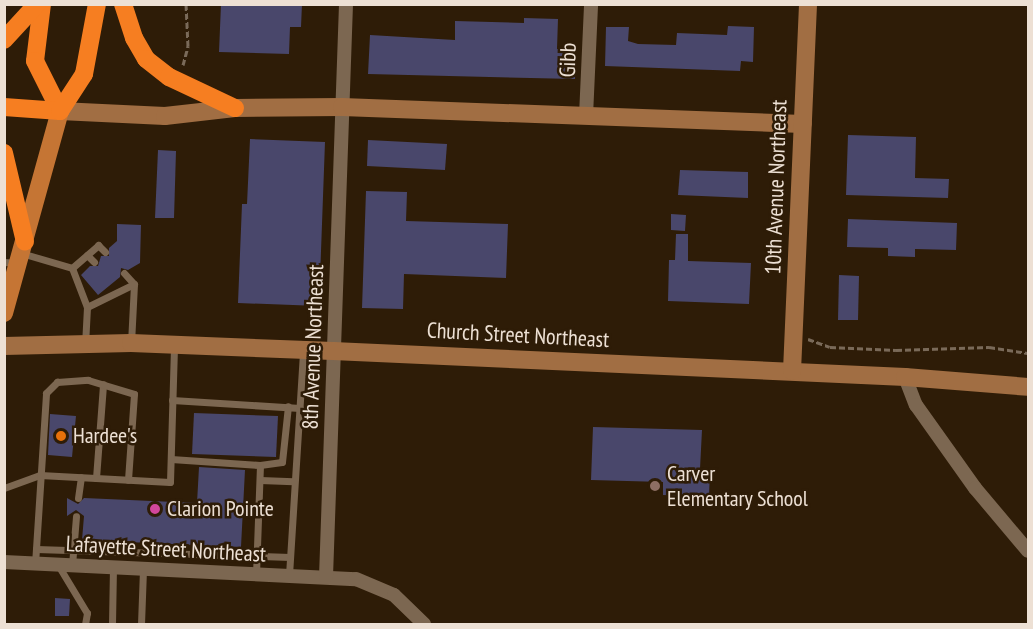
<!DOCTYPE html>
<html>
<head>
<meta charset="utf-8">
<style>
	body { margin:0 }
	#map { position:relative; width:1033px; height:629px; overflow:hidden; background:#2e1c07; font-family:"PT Sans Narrow",sans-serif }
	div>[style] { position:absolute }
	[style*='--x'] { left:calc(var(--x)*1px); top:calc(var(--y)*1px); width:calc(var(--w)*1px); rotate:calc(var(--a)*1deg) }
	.building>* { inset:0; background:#49476b }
	.path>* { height:3px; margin-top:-1.5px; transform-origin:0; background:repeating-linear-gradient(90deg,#7a6a59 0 6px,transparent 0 9px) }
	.lane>* { height:7px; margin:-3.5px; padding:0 3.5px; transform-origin:3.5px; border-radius:3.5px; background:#7c6751 }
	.street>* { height:14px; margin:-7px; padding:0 7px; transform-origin:7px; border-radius:7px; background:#7c6751 }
	.secondary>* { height:18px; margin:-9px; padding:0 9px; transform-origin:9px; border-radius:9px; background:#a16e43 }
	.primary>* { height:18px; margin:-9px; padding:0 9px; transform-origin:9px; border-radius:9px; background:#c57534 }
	.highway>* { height:18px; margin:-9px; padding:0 9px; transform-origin:9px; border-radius:9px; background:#f67e21 }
	.dots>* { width:16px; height:16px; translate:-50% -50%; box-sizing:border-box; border:3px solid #2e1c07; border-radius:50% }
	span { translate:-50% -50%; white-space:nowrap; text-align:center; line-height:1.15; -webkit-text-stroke:5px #2e1c07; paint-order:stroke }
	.street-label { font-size:22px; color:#ede0d4 }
	.poi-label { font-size:22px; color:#ede0d4 }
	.left { translate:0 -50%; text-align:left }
	.frame { position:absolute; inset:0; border:6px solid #ede0d4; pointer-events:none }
</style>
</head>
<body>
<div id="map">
	<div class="building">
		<i style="clip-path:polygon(221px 4px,302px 4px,301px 27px,290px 27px,289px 54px,219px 52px)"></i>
		<i style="clip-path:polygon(524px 18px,558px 19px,557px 49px,576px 49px,575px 79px,368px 74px,370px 35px,455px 40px,455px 21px,524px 23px)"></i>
		<i style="clip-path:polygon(728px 26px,754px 27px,753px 62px,741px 61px,740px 71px,605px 66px,606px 27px,629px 27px,628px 41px,638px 44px,676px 45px,677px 33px,727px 35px)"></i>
		<i style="clip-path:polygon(848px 135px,916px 137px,915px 178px,949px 179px,948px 198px,846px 195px)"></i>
		<i style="clip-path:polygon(250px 139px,325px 142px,319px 306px,238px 303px,242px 204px,247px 204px)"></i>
		<i style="clip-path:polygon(368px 140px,447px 144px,445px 170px,367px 166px)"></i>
		<i style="clip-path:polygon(158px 150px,176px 151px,174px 218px,155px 218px)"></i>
		<i style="clip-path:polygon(680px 170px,748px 172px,748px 198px,678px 195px)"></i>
		<i style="clip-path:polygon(366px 191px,407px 192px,406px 221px,508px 224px,506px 278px,404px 274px,403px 309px,362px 308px)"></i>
		<i style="clip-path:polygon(671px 214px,686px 215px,685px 231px,671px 230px)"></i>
		<i style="clip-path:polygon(848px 219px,957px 223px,956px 250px,915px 249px,915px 257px,888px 256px,888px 248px,847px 247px)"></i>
		<i style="clip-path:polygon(117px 224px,141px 225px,140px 263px,128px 270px,121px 268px,120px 277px,98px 295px,81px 275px,90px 266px,98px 266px,101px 256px,109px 256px,109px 248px,117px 241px)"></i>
		<i style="clip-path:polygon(676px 234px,688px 234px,688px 261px,751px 263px,749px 304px,668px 301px,669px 260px,675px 260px)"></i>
		<i style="clip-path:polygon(839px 275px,859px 276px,858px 320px,838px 320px)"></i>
		<i style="clip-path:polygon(194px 413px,278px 416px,276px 457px,192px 454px)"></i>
		<i style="clip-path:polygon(50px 414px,76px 416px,72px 457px,48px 455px)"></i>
		<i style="clip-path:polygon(593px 427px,702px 430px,700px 469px,710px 469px,709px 497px,663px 495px,663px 482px,591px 480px)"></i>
		<i style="clip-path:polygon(199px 467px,245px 470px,241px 547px,82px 540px,84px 516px,76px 510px,67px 516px,67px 498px,78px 504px,84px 498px,197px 503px)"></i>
		<i style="clip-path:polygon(55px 598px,70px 599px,69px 616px,55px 616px)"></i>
	</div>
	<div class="path">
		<i style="--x:183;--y:65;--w:20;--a:-75"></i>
		<i style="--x:188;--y:46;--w:42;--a:-92.7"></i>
		<i style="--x:808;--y:339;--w:23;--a:20"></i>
		<i style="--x:830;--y:347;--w:66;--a:2.6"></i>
		<i style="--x:896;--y:350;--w:93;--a:-1.8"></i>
		<i style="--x:989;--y:347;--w:39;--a:9"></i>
	</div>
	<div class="lane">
		<i style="--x:21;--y:253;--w:53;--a:16.4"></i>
		<i style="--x:72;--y:268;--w:35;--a:-41"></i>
		<i style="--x:98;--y:245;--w:10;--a:45"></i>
		<i style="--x:87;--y:255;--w:10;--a:45"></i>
		<i style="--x:4;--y:262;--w:14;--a:4"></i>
		<i style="--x:72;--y:268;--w:42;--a:69"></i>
		<i style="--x:87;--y:307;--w:35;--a:93"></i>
		<i style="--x:124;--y:273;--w:15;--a:48"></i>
		<i style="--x:134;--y:284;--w:59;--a:92.9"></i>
		<i style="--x:87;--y:307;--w:52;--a:-26.1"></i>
		<i style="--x:172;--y:400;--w:128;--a:3.6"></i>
		<i style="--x:171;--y:459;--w:89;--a:3.9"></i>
		<i style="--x:260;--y:465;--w:22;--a:-8"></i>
		<i style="--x:282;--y:462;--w:56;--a:-83.9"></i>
		<i style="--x:96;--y:478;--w:94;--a:-85.7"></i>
		<i style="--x:260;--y:480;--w:33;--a:2"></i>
		<i style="--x:4;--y:488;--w:38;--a:-20"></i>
		<i style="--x:40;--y:475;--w:130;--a:3.1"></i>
		<i style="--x:170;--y:482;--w:136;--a:-88.3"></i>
		<i style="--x:78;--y:498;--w:21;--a:-82"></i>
		<i style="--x:36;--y:549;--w:254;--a:1.8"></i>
		<i style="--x:35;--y:564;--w:171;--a:-86.3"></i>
		<i style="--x:46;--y:393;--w:16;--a:-45"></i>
		<i style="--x:57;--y:382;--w:31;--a:-4"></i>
		<i style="--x:88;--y:380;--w:48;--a:16.9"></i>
		<i style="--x:134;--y:394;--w:86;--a:94"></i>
		<i style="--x:58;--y:565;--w:56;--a:58.9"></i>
		<i style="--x:87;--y:613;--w:11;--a:100"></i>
		<i style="--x:72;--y:565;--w:49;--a:-85.3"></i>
		<i style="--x:256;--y:574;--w:109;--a:-87.9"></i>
		<i style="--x:289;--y:575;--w:225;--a:-86.4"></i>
		<i style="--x:112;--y:624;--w:57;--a:-89"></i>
		<i style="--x:141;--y:624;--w:55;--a:-87.9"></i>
	</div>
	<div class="street">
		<i style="--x:586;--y:116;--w:112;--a:-87.4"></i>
		<i style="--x:905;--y:377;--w:30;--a:69"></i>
		<i style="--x:916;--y:405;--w:102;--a:54.6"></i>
		<i style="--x:975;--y:488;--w:82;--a:49.9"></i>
		<i style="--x:4;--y:562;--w:352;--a:2.8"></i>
		<i style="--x:356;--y:579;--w:41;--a:22.8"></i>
		<i style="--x:394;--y:595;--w:42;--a:44"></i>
		<i style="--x:326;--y:577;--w:573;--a:-88"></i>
	</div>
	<div class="secondary">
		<i style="--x:60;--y:111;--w:105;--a:2.7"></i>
		<i style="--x:165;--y:116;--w:70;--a:-6.5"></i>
		<i style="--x:235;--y:108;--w:107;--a:-0.5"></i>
		<i style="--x:342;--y:107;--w:461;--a:2.1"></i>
		<i style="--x:4;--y:346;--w:127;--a:-1.4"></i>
		<i style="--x:131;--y:343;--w:202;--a:2.3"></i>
		<i style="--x:333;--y:351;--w:573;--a:2.6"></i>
		<i style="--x:905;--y:377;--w:123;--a:4.6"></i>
		<i style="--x:792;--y:371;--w:367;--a:-87.5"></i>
	</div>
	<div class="primary">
		<i style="--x:4;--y:313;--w:210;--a:-74.5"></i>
	</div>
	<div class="highway">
		<i style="--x:42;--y:4;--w:57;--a:97"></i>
		<i style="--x:35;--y:61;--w:56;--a:63.4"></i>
		<i style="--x:123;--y:4;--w:36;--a:72"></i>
		<i style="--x:134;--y:38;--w:24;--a:60"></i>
		<i style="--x:146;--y:59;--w:29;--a:38"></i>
		<i style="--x:169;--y:77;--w:73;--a:25.2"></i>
		<i style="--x:4;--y:40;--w:49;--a:-47.5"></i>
		<i style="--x:4;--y:107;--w:56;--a:4.1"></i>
		<i style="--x:60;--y:111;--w:44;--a:-57"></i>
		<i style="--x:84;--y:74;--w:71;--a:-79.5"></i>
		<i style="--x:4;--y:153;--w:91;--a:76.7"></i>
	</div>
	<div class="dots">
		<i style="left:61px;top:436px;background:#e8710a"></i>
		<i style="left:655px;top:486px;background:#8d6e63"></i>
		<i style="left:155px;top:509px;background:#d1479c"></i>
	</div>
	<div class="street-label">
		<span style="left:568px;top:60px;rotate:-88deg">Gibb</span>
		<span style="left:776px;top:187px;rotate:-88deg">10th Avenue Northeast</span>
		<span style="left:518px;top:335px;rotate:3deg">Church Street Northeast</span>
		<span style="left:313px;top:347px;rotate:-88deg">8th Avenue Northeast</span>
		<span style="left:166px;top:549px;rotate:3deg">Lafayette Street Northeast</span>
	</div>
	<div class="poi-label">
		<span class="left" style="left:73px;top:436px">Hardee's</span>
		<span class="left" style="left:667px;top:486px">Carver<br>Elementary School</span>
		<span class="left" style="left:167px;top:509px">Clarion Pointe</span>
	</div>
	<div class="frame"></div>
</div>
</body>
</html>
